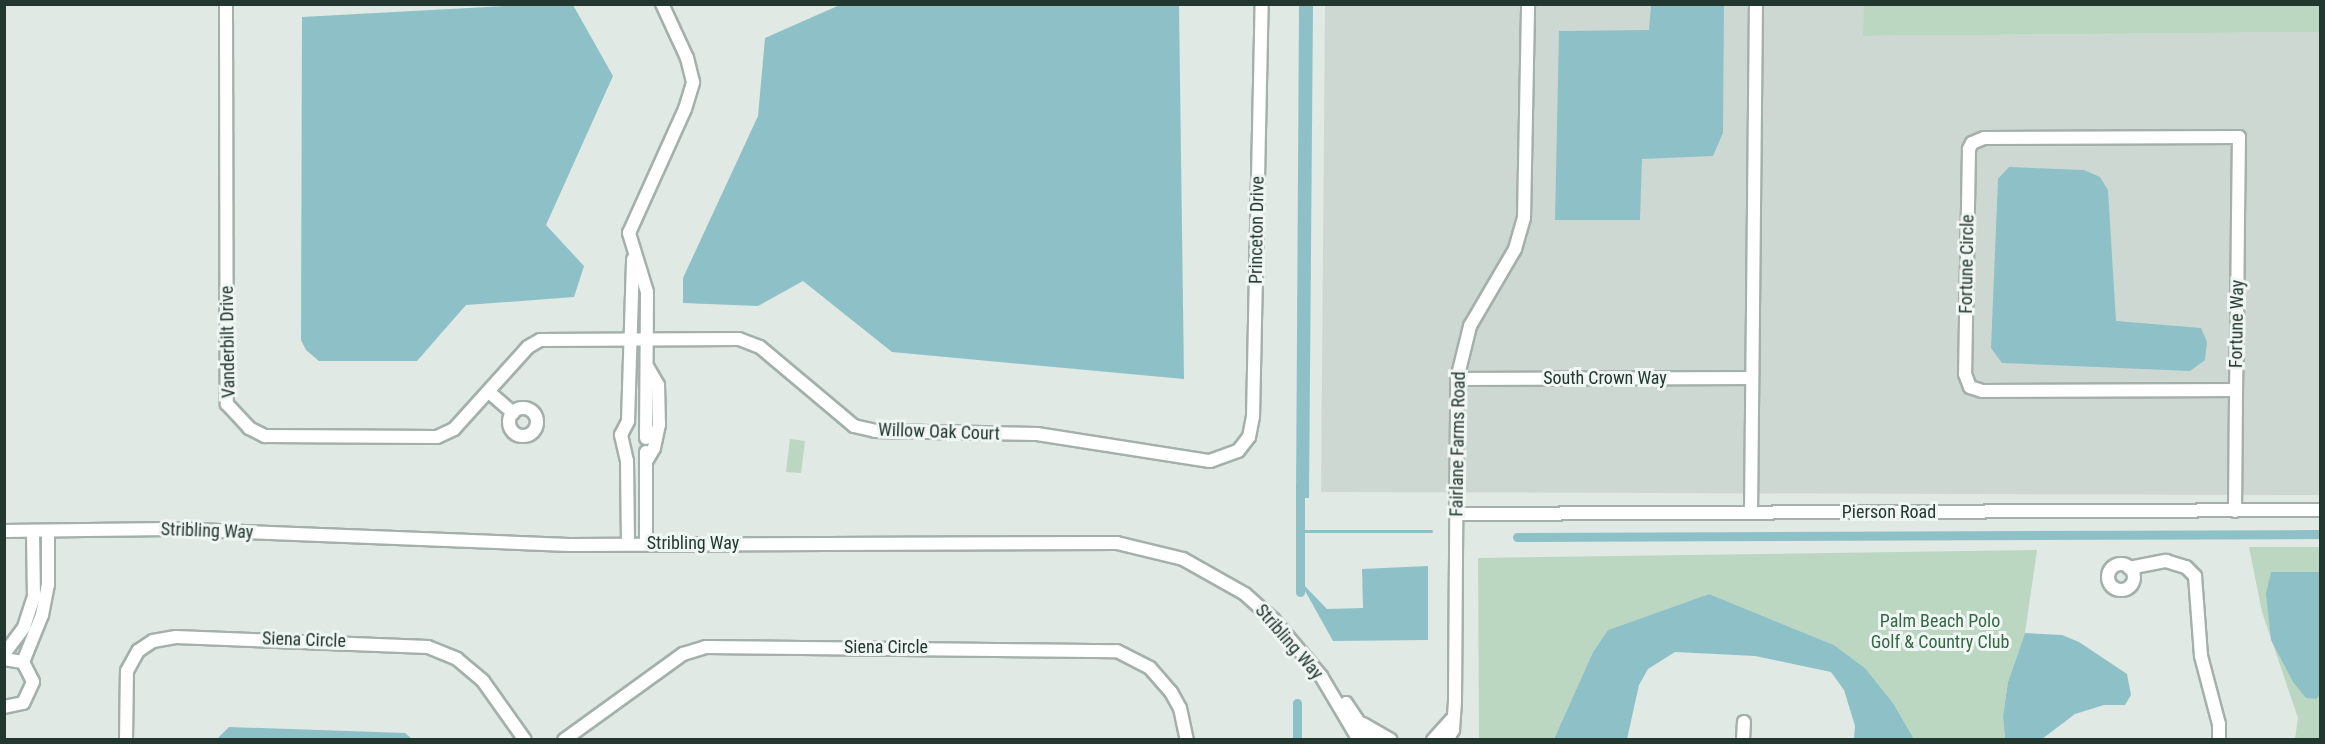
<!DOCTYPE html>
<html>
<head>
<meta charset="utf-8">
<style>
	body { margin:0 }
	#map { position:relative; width:2325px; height:744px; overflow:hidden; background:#e0e9e4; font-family:"Roboto Condensed",sans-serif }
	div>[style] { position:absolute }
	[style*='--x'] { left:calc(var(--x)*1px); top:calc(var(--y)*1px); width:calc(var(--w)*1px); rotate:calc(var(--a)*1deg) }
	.built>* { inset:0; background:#ced8d3 }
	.green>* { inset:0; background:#bbd7c2 }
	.water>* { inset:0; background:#8ec1c7 }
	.stream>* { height:3px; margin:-1.5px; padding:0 1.5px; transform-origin:1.5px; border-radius:1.5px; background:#8ec1c7 }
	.canal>* { height:9px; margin:-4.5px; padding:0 4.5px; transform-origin:4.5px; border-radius:4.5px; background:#8ec1c7 }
	.roads { filter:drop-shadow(2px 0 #a4b0ab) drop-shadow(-2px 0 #a4b0ab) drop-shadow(0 2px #a4b0ab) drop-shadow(0 -2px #a4b0ab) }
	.minor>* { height:12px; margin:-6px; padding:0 6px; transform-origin:6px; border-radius:6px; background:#fff }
	.minor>.ring { margin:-6px; padding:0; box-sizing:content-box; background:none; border:12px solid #fff; border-radius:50% }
	span { translate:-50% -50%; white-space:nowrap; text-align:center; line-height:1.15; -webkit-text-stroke:6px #f0f6f3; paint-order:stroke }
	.street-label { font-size:18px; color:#233731 }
	.park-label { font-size:18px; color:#336845 }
	.frame { position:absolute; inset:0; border:6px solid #233731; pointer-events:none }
</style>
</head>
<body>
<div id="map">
	<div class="built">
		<i style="clip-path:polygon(1325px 5px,1864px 5px,1864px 36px,2320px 32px,2320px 495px,1321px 492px)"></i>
	</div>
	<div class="green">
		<i style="clip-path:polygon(1864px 5px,2320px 5px,2320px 32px,1863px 36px)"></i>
		<i style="clip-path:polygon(790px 439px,805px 441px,801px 473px,786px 472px)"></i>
		<i style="clip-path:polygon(2249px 547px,2320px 547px,2320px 739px,2295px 739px,2298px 718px,2262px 612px)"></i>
		<i style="clip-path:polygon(2037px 550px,2025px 633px,2008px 682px,2003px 716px,2005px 740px,1914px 739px,1893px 703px,1865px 668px,1834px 645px,1709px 594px,1608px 630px,1593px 652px,1554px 739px,1479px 739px,1478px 558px)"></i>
	</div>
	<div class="water">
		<i style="clip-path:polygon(540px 4px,573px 5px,613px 76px,546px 225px,584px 266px,574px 297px,466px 305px,417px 361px,319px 361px,306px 350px,301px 340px,302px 17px)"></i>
		<i style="clip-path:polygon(842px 4px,1179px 5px,1184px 379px,892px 352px,803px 281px,758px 306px,683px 303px,683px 278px,758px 116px,765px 38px)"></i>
		<i style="clip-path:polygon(1313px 5px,1309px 498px,1296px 498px,1299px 5px)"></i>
		<i style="clip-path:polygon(1651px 5px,1724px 5px,1723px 133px,1713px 156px,1642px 159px,1640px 220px,1555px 220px,1559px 31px,1649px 30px)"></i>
		<i style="clip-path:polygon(2009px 167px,2084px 170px,2100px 177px,2108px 190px,2116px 321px,2201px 328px,2207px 342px,2205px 360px,2190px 371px,2002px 363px,1991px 348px,1998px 179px)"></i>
		<i style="clip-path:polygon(1428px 566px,1428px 640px,1333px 641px,1299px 580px,1327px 609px,1363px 608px,1362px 569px)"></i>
		<i style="clip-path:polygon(2271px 572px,2320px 572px,2320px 695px,2316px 699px,2306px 698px,2293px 682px,2271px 640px,2266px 594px)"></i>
		<i style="clip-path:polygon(1709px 594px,1834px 645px,1865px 668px,1893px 703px,1914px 739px,1854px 739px,1855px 726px,1844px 690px,1831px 672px,1755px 656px,1675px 652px,1648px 669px,1639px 685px,1627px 739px,1554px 739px,1593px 652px,1608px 630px)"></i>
		<i style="clip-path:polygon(2025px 633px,2062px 635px,2079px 642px,2127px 674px,2131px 695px,2125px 705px,2104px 705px,2075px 714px,2042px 739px,2005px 739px,2003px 716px,2008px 682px)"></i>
		<i style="clip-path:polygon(229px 727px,405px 733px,412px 739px,217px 739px)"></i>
	</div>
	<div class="stream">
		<i style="--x:1300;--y:531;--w:131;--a:0"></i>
	</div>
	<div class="canal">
		<i style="--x:1300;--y:487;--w:105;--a:90"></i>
		<i style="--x:1517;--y:537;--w:803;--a:-0.21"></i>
		<i style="--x:1297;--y:740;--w:37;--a:-90"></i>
	</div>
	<div class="roads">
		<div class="minor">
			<i style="--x:226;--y:4;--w:400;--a:89.9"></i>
			<i style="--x:227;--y:404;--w:33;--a:47"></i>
			<i style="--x:249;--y:428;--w:18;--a:27"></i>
			<i style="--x:265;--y:436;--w:172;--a:0.3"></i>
			<i style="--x:437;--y:437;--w:19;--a:-25"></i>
			<i style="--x:454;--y:429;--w:110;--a:-47.9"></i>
			<i style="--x:528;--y:347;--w:14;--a:-30"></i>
			<i style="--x:540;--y:340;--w:199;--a:-0.3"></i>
			<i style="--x:739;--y:339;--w:22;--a:21"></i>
			<i style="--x:760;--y:347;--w:123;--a:40"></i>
			<i style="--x:854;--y:426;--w:22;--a:13"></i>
			<i style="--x:875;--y:431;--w:162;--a:1.1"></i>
			<i style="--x:1037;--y:434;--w:175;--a:8.9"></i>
			<i style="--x:1210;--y:461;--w:30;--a:-20"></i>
			<i style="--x:1238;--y:451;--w:18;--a:-52"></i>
			<i style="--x:1249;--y:437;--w:20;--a:-79"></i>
			<i style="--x:1253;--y:417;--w:413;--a:-88.8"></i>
			<i style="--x:1457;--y:379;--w:295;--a:-0.2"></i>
			<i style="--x:489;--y:392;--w:32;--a:41"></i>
			<i class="ring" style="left:509px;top:408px;width:16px;height:16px"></i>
			<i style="--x:646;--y:438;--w:146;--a:-89.6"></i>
			<i style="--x:647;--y:292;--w:62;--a:-107"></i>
			<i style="--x:629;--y:233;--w:136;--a:-65.7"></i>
			<i style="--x:685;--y:109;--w:28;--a:-73"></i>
			<i style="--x:693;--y:82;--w:25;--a:-104"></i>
			<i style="--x:687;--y:58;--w:60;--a:-114.8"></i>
			<i style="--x:647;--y:460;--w:14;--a:-60"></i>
			<i style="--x:654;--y:448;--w:24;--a:-78"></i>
			<i style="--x:659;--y:425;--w:40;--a:-91.4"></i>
			<i style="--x:658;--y:385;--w:20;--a:-120"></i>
			<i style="--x:2235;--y:511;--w:121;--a:-89.5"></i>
			<i style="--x:2236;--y:390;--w:59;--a:-89"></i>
			<i style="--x:2237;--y:331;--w:113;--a:-89.5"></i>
			<i style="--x:2238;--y:218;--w:81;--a:-89.3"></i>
			<i style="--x:2239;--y:137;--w:255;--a:179.8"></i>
			<i style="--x:1984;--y:138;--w:13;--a:157"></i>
			<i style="--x:1972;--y:143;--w:7;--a:117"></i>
			<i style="--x:1969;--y:149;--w:225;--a:91"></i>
			<i style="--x:1965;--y:374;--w:14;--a:69"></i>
			<i style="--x:1970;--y:387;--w:13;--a:18"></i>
			<i style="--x:1982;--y:391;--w:254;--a:-0.2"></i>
			<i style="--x:1751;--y:513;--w:509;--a:-89.44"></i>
			<i style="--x:1457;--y:514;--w:863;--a:-0.27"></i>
			<i style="--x:4;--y:531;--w:166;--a:-0.7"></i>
			<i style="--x:170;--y:529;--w:399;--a:2.3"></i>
			<i style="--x:569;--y:545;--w:548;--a:-0.21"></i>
			<i style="--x:1117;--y:543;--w:68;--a:13.6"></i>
			<i style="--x:1183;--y:559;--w:71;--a:29.4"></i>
			<i style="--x:1245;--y:594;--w:38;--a:42"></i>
			<i style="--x:1273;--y:619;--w:75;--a:49.9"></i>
			<i style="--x:1321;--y:676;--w:74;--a:59.3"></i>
			<i style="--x:628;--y:543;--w:82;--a:-90.7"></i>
			<i style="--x:627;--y:461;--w:27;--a:-103"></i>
			<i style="--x:621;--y:435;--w:16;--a:-63"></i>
			<i style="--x:628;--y:421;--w:162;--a:-88.2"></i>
			<i style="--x:646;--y:543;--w:91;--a:-90"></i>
			<i class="ring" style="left:2108px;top:564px;width:14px;height:14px"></i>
			<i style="--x:2129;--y:568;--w:38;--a:-11"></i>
			<i style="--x:2166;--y:561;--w:21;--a:17"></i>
			<i style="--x:2186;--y:567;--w:13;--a:45"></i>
			<i style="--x:2195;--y:576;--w:80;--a:85.7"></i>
			<i style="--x:2201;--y:656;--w:70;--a:75.2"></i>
			<i style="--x:2219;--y:724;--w:16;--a:90"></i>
			<i style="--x:4;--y:654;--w:34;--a:-53"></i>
			<i style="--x:24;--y:627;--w:32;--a:-72"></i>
			<i style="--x:34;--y:597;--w:66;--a:-90.9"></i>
			<i style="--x:4;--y:659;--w:19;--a:9"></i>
			<i style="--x:23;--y:662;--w:22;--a:63"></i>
			<i style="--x:33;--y:682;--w:23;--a:115"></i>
			<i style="--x:23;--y:703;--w:19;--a:168"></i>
			<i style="--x:23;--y:662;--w:51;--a:-68"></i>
			<i style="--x:42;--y:615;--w:31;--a:-79"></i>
			<i style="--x:48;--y:585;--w:54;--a:-90"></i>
			<i style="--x:1346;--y:703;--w:45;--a:56"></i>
			<i style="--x:1363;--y:724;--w:32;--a:30"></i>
			<i style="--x:126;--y:740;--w:69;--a:-89.2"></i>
			<i style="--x:127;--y:671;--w:23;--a:-61"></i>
			<i style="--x:138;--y:651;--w:18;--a:-34"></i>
			<i style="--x:153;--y:641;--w:23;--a:-10"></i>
			<i style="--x:176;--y:637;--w:252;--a:2.3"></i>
			<i style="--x:428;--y:647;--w:31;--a:22"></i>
			<i style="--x:457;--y:659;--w:34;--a:40"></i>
			<i style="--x:483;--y:681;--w:72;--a:54.6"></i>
			<i style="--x:564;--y:740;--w:147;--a:-35.9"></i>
			<i style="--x:683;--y:654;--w:24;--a:-17"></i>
			<i style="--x:706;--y:647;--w:411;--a:0.6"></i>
			<i style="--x:1117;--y:651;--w:37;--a:27"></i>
			<i style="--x:1150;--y:668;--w:32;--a:49"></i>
			<i style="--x:1171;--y:692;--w:18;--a:61"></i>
			<i style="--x:1180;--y:708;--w:33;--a:78"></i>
			<i style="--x:1433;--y:740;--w:28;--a:-48"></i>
			<i style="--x:1447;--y:740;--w:12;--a:-59"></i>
			<i style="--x:1453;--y:730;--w:30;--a:-86"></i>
			<i style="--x:1455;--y:700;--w:321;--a:-89.6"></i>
			<i style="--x:1457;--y:379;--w:55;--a:-76.2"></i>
			<i style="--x:1470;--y:326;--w:89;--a:-59.7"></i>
			<i style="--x:1515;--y:249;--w:32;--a:-74"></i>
			<i style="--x:1524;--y:218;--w:214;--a:-88.9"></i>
			<i style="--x:1743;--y:740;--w:18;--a:-87"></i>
		</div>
	</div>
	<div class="street-label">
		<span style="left:1257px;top:230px;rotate:-89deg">Princeton Drive</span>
		<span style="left:1967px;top:264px;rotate:-89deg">Fortune Circle</span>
		<span style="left:2237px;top:324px;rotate:-89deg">Fortune Way</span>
		<span style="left:228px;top:342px;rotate:-91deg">Vanderbilt Drive</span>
		<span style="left:1605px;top:378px">South Crown Way</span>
		<span style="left:939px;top:432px;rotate:2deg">Willow Oak Court</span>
		<span style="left:1458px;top:444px;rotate:-89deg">Fairlane Farms Road</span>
		<span style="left:1889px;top:512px">Pierson Road</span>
		<span style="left:207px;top:531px;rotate:2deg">Stribling Way</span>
		<span style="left:693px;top:543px">Stribling Way</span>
		<span style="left:304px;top:640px;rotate:2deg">Siena Circle</span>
		<span style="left:1289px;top:642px;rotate:49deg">Stribling Way</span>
		<span style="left:886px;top:647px">Siena Circle</span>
	</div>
	<div class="park-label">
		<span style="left:1940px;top:632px">Palm Beach Polo<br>Golf &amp; Country Club</span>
	</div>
	<div class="frame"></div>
</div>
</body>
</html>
